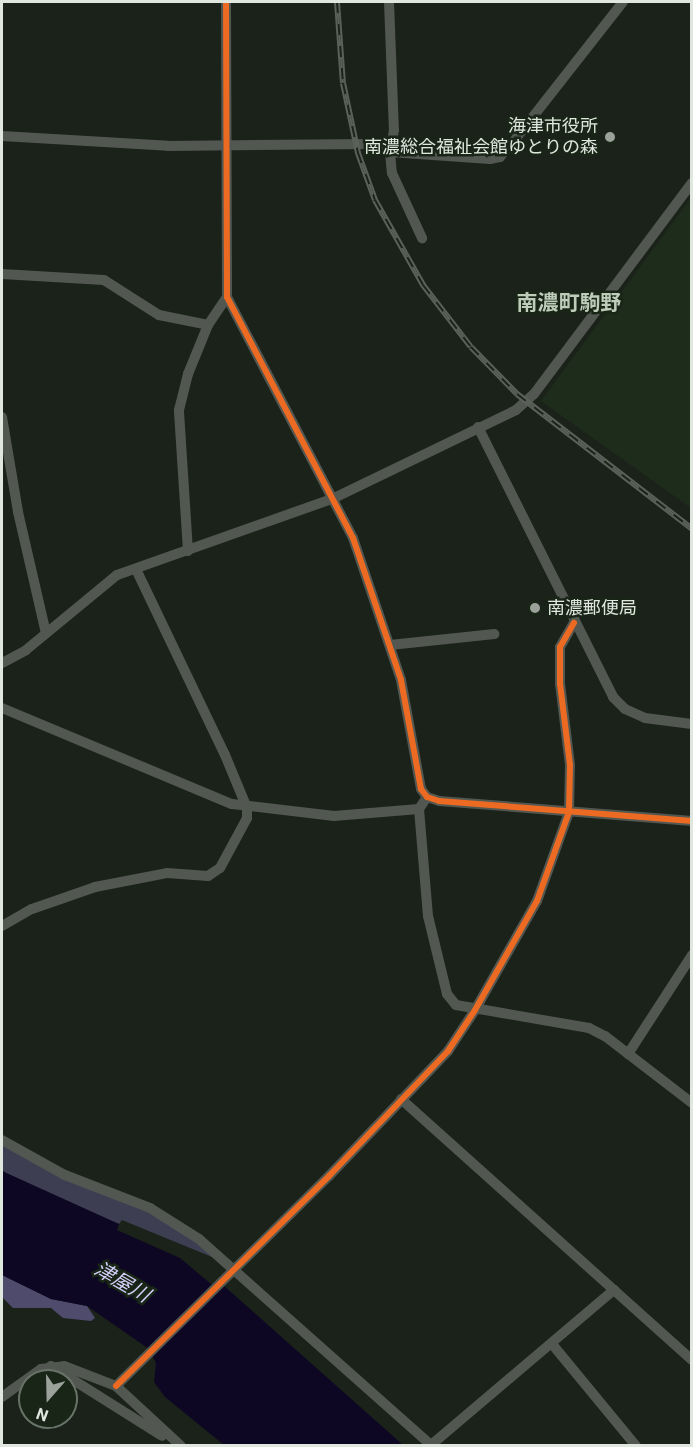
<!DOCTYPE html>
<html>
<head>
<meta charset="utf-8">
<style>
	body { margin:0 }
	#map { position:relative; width:693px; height:1447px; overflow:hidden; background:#1b221a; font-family:Roboto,"Noto Sans JP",sans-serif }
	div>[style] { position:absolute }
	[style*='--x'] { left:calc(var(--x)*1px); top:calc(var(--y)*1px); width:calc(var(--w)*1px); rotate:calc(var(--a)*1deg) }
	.built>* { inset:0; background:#1e2d1b }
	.green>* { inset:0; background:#3e3e52 }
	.forest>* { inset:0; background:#4e4b6d }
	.water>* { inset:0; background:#0d0723 }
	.street>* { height:10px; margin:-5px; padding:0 5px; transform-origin:5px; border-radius:5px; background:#525851 }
	.rail>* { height:6px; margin-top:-3px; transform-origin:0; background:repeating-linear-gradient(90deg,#192517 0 11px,#5b605a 0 22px); box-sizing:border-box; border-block:2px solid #5b605a }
	.cycleway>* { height:6px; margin:-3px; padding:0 3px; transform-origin:3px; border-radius:3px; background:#ed6a23 }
	.dots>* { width:16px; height:16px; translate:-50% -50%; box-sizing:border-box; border:3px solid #192517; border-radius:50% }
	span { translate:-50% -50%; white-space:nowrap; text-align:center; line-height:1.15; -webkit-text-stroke:5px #192517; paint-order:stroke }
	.poi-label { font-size:18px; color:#dfe7de }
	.right { translate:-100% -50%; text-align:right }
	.left { translate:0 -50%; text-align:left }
	.water-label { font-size:20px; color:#d2cef8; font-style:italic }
	.quarter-label { font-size:21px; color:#bdcdba; font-weight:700 }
	.frame { position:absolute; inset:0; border:3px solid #dfe7de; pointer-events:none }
	.north { position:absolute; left:18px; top:1369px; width:60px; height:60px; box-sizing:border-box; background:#192517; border:2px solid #687367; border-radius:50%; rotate:200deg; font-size:16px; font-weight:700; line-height:24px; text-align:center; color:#dfe7de }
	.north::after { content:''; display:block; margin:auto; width:21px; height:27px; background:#9aa299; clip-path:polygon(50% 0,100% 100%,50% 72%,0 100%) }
</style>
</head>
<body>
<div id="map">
	<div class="built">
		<i style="clip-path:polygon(691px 198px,691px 508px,541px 401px)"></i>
	</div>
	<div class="green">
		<i style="clip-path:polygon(2px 1144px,62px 1178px,145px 1211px,194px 1238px,212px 1257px,122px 1220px,119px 1224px,95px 1215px,6px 1173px,2px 1170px)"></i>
	</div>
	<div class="forest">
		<i style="clip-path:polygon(2px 1275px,51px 1299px,87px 1306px,95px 1318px,91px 1321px,63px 1318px,51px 1308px,13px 1308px,2px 1297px)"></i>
	</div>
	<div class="water">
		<i style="clip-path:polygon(2px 1171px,119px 1224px,117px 1230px,180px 1258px,211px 1284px,223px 1285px,403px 1445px,224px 1445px,165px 1397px,154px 1382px,156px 1363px,149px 1349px,87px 1306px,51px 1299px,2px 1275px)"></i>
	</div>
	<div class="street">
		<i style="--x:226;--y:2;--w:295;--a:89.8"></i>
		<i style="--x:227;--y:297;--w:272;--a:62.4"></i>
		<i style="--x:353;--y:538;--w:150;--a:71.3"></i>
		<i style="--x:401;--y:680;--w:111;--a:79.6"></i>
		<i style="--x:421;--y:789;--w:10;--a:53"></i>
		<i style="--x:427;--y:797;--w:13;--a:18"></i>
		<i style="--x:439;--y:801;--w:254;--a:4.5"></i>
		<i style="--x:389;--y:2;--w:128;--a:87.8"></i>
		<i style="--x:394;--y:130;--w:22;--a:100"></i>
		<i style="--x:390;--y:152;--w:100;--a:4"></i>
		<i style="--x:490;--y:159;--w:10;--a:-11"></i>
		<i style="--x:500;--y:157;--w:15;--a:-48"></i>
		<i style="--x:510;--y:146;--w:183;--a:-51.9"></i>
		<i style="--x:2;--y:136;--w:166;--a:3.4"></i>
		<i style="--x:168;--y:146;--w:202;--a:-0.6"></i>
		<i style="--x:370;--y:144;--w:22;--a:22"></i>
		<i style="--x:390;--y:152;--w:21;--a:85"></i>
		<i style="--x:392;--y:173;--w:72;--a:65.2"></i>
		<i style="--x:2;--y:274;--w:102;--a:3.4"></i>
		<i style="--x:104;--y:280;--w:65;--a:32.5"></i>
		<i style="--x:159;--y:315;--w:50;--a:11.5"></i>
		<i style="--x:2;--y:417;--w:96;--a:80.4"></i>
		<i style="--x:18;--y:512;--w:124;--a:77"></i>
		<i style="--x:478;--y:427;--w:302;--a:63.4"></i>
		<i style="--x:613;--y:697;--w:17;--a:45"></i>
		<i style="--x:625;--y:709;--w:22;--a:24"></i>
		<i style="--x:645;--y:718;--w:47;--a:7.3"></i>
		<i style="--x:188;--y:551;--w:141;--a:-93.7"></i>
		<i style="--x:179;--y:410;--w:37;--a:-76"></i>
		<i style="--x:188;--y:374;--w:53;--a:-67.8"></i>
		<i style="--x:208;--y:325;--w:34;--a:-56"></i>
		<i style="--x:390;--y:645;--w:105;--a:-6"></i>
		<i style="--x:2;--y:663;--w:27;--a:-28"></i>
		<i style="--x:26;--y:650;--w:118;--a:-39.5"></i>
		<i style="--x:117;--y:575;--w:228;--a:-19.5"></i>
		<i style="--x:332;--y:499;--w:204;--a:-25.8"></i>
		<i style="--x:516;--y:410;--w:24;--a:-42"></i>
		<i style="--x:534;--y:394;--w:264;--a:-53.2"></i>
		<i style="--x:2;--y:708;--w:249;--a:22.7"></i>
		<i style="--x:232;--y:804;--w:103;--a:6.7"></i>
		<i style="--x:334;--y:816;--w:85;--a:-4.7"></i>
		<i style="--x:427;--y:797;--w:14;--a:124"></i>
		<i style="--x:419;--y:809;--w:107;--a:85.2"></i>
		<i style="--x:428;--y:916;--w:80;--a:76.3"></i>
		<i style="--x:447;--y:994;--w:14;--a:51"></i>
		<i style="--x:456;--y:1005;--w:135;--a:9.8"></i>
		<i style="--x:589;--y:1028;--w:18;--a:27"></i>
		<i style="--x:605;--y:1036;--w:110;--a:37.6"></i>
		<i style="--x:2;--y:926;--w:34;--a:-30"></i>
		<i style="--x:32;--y:909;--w:67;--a:-19.2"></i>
		<i style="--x:95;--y:887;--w:73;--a:-11"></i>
		<i style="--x:167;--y:873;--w:41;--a:4.2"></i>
		<i style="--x:208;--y:876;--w:14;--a:-34"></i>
		<i style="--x:220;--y:868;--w:57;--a:-61.6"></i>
		<i style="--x:247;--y:818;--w:10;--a:-90"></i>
		<i style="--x:247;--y:808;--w:57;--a:-112.5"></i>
		<i style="--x:225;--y:755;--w:206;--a:-115.6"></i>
		<i style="--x:628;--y:1054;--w:118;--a:-57.1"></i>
		<i style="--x:401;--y:1099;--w:391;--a:41.9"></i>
		<i style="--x:2;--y:1140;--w:72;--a:29.1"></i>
		<i style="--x:65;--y:1175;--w:91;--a:21.2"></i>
		<i style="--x:150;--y:1208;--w:58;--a:32.3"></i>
		<i style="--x:199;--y:1239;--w:312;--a:41.6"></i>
		<i style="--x:552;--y:1344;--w:132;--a:50.5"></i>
		<i style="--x:51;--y:1366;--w:131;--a:32.2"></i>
		<i style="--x:116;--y:1386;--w:299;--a:-44.6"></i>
		<i style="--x:329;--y:1176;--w:173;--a:-46.4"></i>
		<i style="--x:448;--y:1051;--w:49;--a:-56.6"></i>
		<i style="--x:475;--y:1010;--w:125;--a:-60.4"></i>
		<i style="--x:537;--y:901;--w:95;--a:-70.2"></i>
		<i style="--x:569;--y:812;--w:47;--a:-88.8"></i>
		<i style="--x:570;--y:765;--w:82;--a:-97"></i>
		<i style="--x:560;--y:684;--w:37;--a:-90"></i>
		<i style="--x:560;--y:647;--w:28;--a:-60"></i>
		<i style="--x:2;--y:1397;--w:48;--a:-35.7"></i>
		<i style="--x:41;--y:1369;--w:23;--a:-7"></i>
		<i style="--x:64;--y:1366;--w:56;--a:21"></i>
		<i style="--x:116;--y:1386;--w:88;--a:42.7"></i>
		<i style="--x:431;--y:1445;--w:240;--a:-40.3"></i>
	</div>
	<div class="rail">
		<i style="--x:337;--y:2;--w:81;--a:85.8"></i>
		<i style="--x:343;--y:83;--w:72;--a:77.9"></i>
		<i style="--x:358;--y:153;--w:50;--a:70.1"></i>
		<i style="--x:375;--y:200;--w:98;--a:60.5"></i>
		<i style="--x:423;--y:285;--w:78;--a:52.3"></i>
		<i style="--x:471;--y:347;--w:66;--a:45.6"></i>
		<i style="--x:517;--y:394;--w:221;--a:37.6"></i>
	</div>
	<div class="cycleway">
		<i style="--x:226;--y:2;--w:295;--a:89.8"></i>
		<i style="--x:227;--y:297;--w:272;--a:62.4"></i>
		<i style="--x:353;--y:538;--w:150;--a:71.3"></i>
		<i style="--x:401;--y:680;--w:111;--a:79.6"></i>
		<i style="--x:421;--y:789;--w:10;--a:53"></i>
		<i style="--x:427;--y:797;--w:13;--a:18"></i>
		<i style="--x:439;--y:801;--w:254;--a:4.5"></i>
		<i style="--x:116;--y:1386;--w:299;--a:-44.6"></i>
		<i style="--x:329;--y:1176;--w:173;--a:-46.4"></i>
		<i style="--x:448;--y:1051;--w:49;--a:-56.6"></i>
		<i style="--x:475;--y:1010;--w:125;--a:-60.4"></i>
		<i style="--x:537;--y:901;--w:95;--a:-70.2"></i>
		<i style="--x:569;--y:812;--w:47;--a:-88.8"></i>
		<i style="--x:570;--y:765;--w:82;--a:-97"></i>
		<i style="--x:560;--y:684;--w:37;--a:-90"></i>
		<i style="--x:560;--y:647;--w:28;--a:-60"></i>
	</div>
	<div class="dots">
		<i style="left:610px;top:137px;background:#9aa299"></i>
		<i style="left:535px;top:608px;background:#9aa299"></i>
	</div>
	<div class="poi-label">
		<span class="right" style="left:598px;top:137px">海津市役所<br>南濃総合福祉会館ゆとりの森</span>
		<span class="left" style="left:547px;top:608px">南濃郵便局</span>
	</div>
	<div class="water-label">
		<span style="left:122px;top:1282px;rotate:30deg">津屋川</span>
	</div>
	<div class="quarter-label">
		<span style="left:569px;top:303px">南濃町駒野</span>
	</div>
	<div class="frame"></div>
	<div class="north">N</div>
</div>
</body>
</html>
